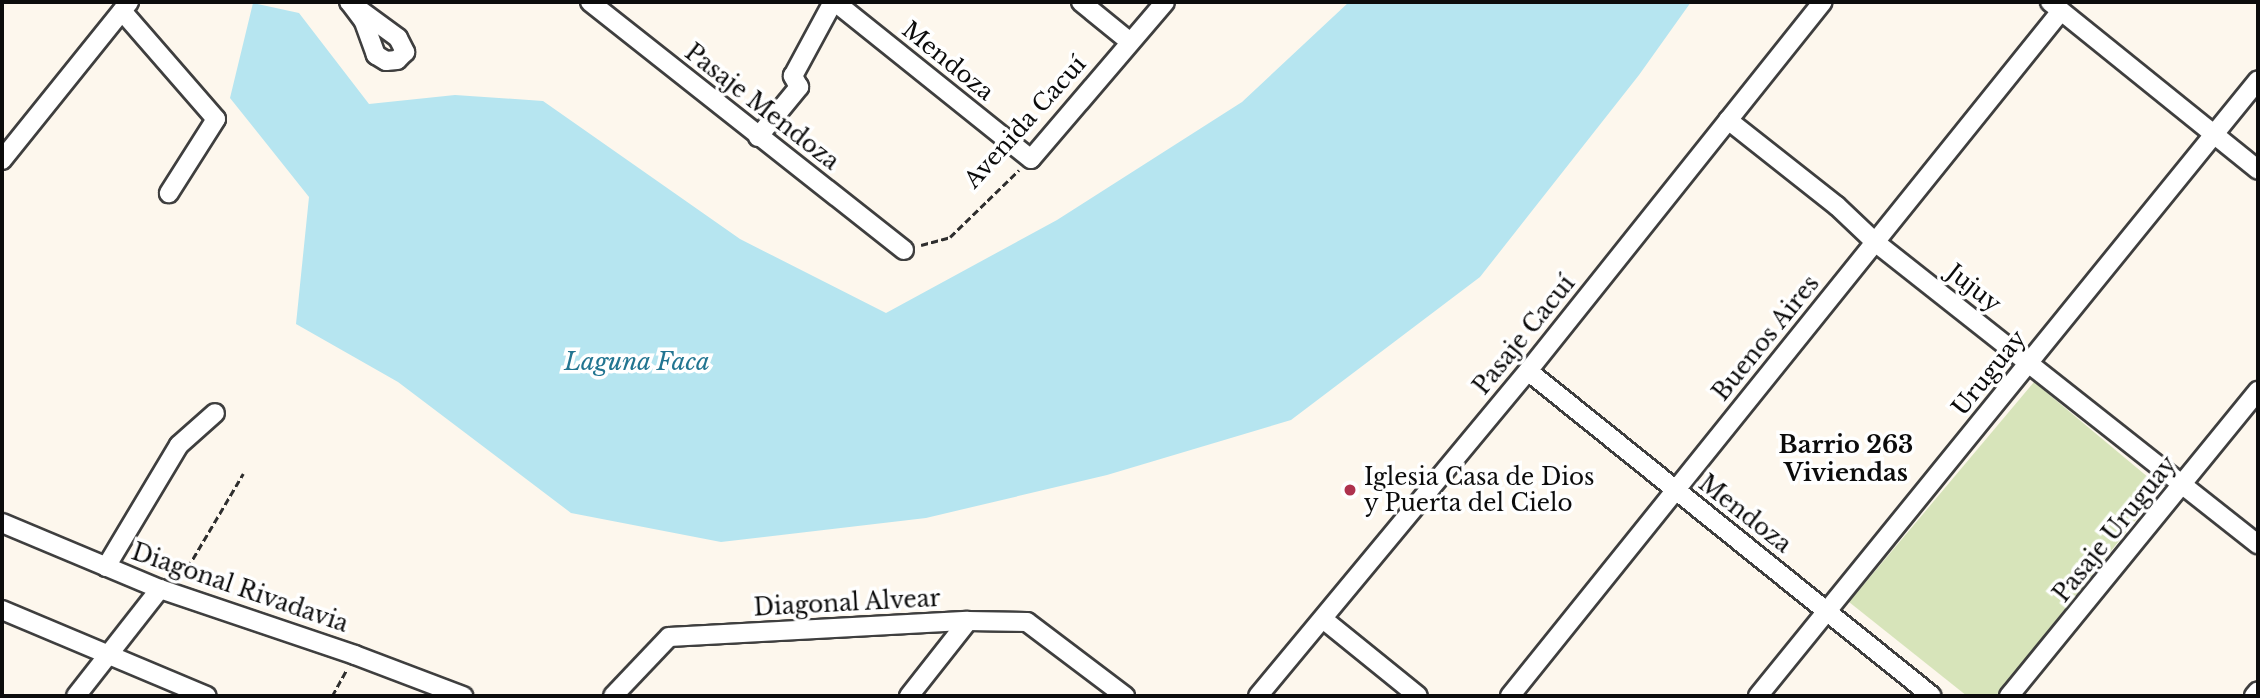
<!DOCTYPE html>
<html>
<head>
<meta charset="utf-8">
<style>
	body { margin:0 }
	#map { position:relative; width:2260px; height:698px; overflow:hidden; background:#fdf7ed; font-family:"Libre Baskerville",serif }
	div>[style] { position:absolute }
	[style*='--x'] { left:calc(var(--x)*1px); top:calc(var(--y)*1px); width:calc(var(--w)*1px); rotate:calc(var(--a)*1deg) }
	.green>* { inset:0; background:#d7e4ba }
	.water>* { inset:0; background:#b6e5f0 }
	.path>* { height:2.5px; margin-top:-1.25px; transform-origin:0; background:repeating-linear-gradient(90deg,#2e2e2e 0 7px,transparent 0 10.5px) }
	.roads { filter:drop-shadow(2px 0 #3f3f3f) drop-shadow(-2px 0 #3f3f3f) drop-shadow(0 2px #3f3f3f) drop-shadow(0 -2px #3f3f3f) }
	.minor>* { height:18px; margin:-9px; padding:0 9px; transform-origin:9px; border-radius:9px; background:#fff }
	.dots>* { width:19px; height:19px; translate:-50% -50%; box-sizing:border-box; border:4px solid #fff; border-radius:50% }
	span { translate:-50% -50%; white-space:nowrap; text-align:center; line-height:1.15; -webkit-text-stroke:7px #fff; paint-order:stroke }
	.street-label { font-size:23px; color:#0c0c0c }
	.poi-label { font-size:23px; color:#0c0c0c }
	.left { translate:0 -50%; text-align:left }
	.water-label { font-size:24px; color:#227591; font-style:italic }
	.neighbourhood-label { font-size:24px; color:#0c0c0c; font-weight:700 }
	.frame { position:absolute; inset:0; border:4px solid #0c0c0c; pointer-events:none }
</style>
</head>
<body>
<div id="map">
	<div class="green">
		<i style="clip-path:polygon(2034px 382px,2161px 488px,1996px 696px,1967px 696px,1849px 602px)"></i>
	</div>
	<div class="water">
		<i style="clip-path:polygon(1349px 2px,1691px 2px,1639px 75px,1480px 277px,1291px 420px,1107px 475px,926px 518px,721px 542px,571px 513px,398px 382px,296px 324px,309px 197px,230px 98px,253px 3px,299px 13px,369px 104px,455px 95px,543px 101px,740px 239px,886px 313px,1057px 220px,1242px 102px)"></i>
	</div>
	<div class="path">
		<i style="--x:921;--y:245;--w:30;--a:-15"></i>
		<i style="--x:950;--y:237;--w:96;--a:-44.2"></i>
		<i style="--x:182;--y:577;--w:120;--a:-59.4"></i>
		<i style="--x:332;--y:696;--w:29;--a:-61"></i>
	</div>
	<div class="roads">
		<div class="minor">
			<i style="--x:349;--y:2;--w:61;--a:36.3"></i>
			<i style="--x:398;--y:38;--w:16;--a:63"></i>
			<i style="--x:405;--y:52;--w:11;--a:135"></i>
			<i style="--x:397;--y:60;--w:11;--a:175"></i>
			<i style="--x:386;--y:61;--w:12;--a:-149"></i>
			<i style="--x:376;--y:55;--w:37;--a:-110"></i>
			<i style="--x:363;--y:20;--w:20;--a:-127"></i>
			<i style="--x:590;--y:2;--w:400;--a:38.3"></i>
			<i style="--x:835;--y:2;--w:251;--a:38.7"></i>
			<i style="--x:1031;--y:159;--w:206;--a:-49.5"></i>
			<i style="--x:1081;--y:2;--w:63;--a:39.2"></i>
			<i style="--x:2050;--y:2;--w:267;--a:38.9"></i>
			<i style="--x:122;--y:11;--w:143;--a:49"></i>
			<i style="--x:216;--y:119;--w:88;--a:122.4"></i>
			<i style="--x:1728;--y:120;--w:139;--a:38.3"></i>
			<i style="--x:1837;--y:206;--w:52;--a:43.5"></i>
			<i style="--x:1875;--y:242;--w:488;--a:38.3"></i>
			<i style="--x:758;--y:137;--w:65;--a:-50.6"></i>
			<i style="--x:799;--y:87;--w:13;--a:-119"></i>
			<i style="--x:793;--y:76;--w:84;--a:-61.6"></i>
			<i style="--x:2;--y:160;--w:203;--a:-51.2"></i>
			<i style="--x:1528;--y:371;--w:518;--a:38.82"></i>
			<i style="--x:2;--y:523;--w:171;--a:22.7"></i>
			<i style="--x:160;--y:589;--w:206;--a:18.7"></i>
			<i style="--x:355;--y:655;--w:116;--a:20.8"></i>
			<i style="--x:106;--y:567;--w:142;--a:-59.1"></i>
			<i style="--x:179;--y:445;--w:48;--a:-41.6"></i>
			<i style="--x:2;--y:610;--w:222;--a:22.8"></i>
			<i style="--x:1323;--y:619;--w:122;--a:39"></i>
			<i style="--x:76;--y:696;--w:136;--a:-51.9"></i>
			<i style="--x:613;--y:696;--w:81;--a:-46.5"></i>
			<i style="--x:669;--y:637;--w:299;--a:-3.1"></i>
			<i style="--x:968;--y:621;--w:59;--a:1"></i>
			<i style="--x:1027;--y:622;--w:123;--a:37.1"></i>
			<i style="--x:909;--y:696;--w:95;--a:-51.8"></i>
			<i style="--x:1258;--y:696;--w:423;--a:-50.3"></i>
			<i style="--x:1528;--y:371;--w:472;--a:-51.4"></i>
			<i style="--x:1510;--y:696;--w:879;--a:-51.19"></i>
			<i style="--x:1758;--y:696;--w:793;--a:-50.93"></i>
			<i style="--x:2009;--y:696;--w:394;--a:-50.8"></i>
			<i style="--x:2254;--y:696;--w:6;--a:-51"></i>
		</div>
	</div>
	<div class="dots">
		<i style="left:1350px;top:490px;background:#ae324e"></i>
	</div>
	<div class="street-label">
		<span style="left:948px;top:61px;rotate:39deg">Mendoza</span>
		<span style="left:762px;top:107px;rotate:38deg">Pasaje Mendoza</span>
		<span style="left:1025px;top:122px;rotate:-48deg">Avenida Cacuí</span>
		<span style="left:1974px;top:288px;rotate:38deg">Jujuy</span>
		<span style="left:1524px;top:335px;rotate:-51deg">Pasaje Cacuí</span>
		<span style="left:1766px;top:338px;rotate:-51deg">Buenos Aires</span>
		<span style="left:1989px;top:373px;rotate:-51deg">Uruguay</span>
		<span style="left:1745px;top:514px;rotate:38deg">Mendoza</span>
		<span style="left:2115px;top:529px;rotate:-51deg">Pasaje Uruguay</span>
		<span style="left:240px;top:588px;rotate:19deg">Diagonal Rivadavia</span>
		<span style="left:847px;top:603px;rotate:-3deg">Diagonal Alvear</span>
	</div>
	<div class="poi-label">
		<span class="left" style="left:1364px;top:490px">Iglesia Casa de Dios<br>y Puerta del Cielo</span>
	</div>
	<div class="water-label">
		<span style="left:637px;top:362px">Laguna Faca</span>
	</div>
	<div class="neighbourhood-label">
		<span style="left:1846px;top:459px">Barrio 263<br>Viviendas</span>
	</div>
	<div class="frame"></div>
</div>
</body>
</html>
